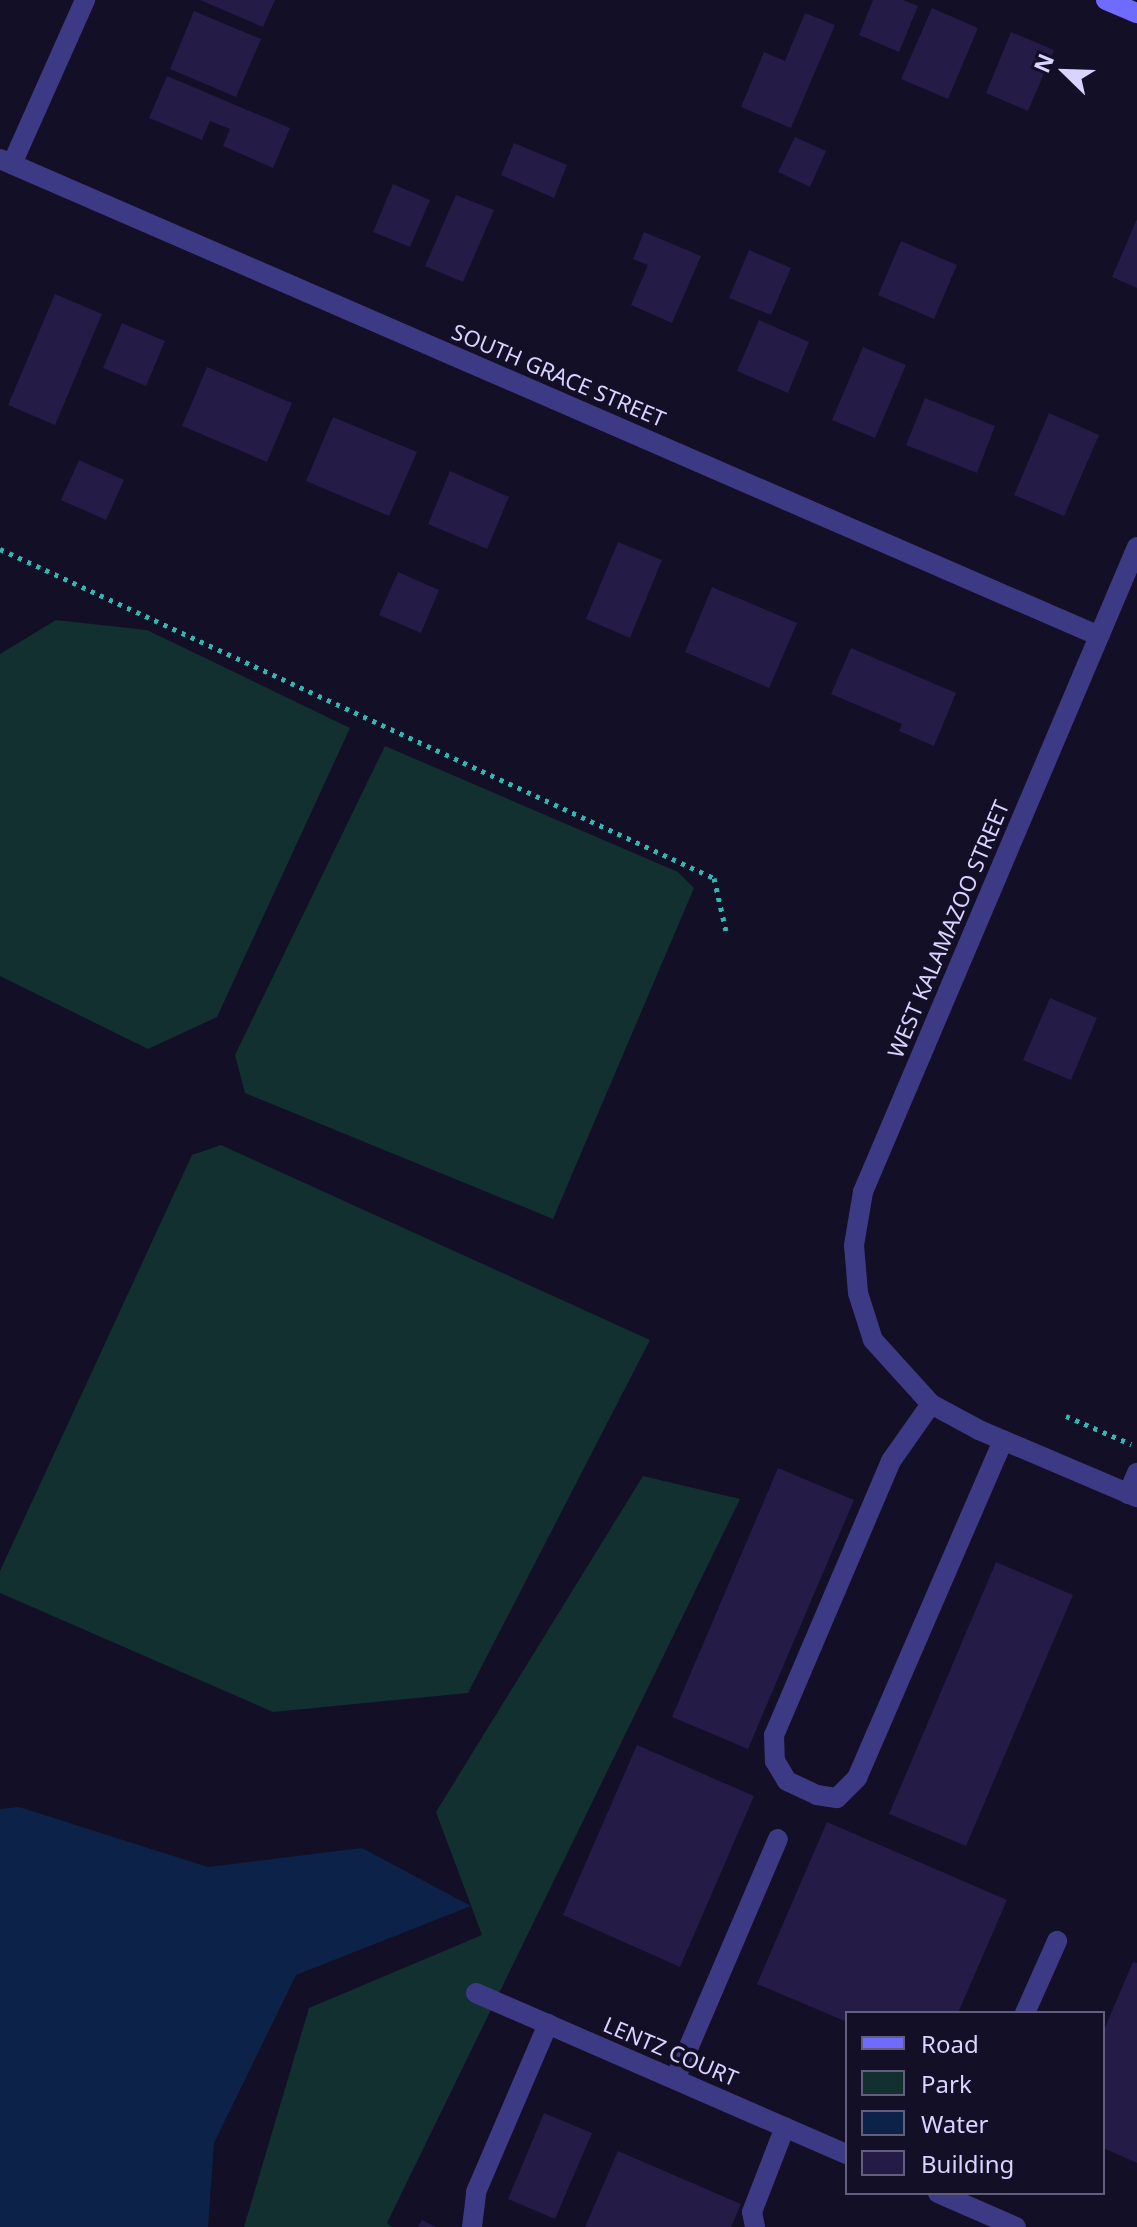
<!DOCTYPE html>
<html>
<head>
<meta charset="utf-8">
<style>
	body { margin:0 }
	#map { position:relative; width:1137px; height:2227px; overflow:hidden; background:#130f26; font-family:"Noto Sans",sans-serif }
	div>[style] { position:absolute }
	[style*='--x'] { left:calc(var(--x)*1px); top:calc(var(--y)*1px); width:calc(var(--w)*1px); rotate:calc(var(--a)*1deg) }
	.green>* { inset:0; background:#12302f }
	.water>* { inset:0; background:#0c2248 }
	.building>* { inset:0; background:#241b47 }
	.path>* { height:5px; margin-top:-2.5px; transform-origin:0; background:repeating-linear-gradient(90deg,#2fb8b0 0 4px,transparent 0 10px) }
	.lane>* { height:20px; margin:-10px; padding:0 10px; transform-origin:10px; border-radius:10px; background:#3d3a85 }
	.street>* { height:20px; margin:-10px; padding:0 10px; transform-origin:10px; border-radius:10px; background:#3d3a85 }
	.secondary>* { height:20px; margin:-10px; padding:0 10px; transform-origin:10px; border-radius:10px; background:#6f6bff }
	span { translate:-50% -50%; white-space:nowrap; text-align:center; line-height:1.15; -webkit-text-stroke:8px #130f26; paint-order:stroke }
	.street-label { font-size:22px; color:#d9d4ff }
	.legend { position:absolute; left:845px; top:2011px; width:260px; height:184px; box-sizing:border-box; background:#130f26; border:2px solid #625e7d; margin:0; padding:10px 14px; list-style:none; font-size:24px; color:#d9d4ff }
	.legend li { display:flex; align-items:center; gap:16px; height:40px }
	.legend b { width:40px; border:2px solid #625e7d }
	.north { position:absolute; left:1025px; top:32px; width:80px; height:80px; -webkit-text-stroke:6px #130f26; paint-order:stroke; rotate:293deg; font-size:22px; font-weight:700; line-height:32px; text-align:center; color:#d9d4ff }
	.north::after { content:''; display:block; margin:auto; width:28px; height:36px; background:#d9d4ff; clip-path:polygon(50% 0,100% 100%,50% 72%,0 100%) }
</style>
</head>
<body>
<div id="map">
	<div class="green">
		<i style="clip-path:polygon(56px 620px,147px 630px,350px 728px,217px 1017px,148px 1049px,0 976px,0 654px)"></i>
		<i style="clip-path:polygon(385px 746px,678px 872px,694px 888px,553px 1219px,245px 1093px,235px 1055px)"></i>
		<i style="clip-path:polygon(221px 1145px,650px 1340px,468px 1693px,273px 1712px,0 1593px,0 1571px,192px 1155px)"></i>
		<i style="clip-path:polygon(643px 1476px,740px 1499px,387px 2223px,392px 2227px,244px 2227px,309px 2008px,482px 1935px,436px 1812px)"></i>
	</div>
	<div class="water">
		<i style="clip-path:polygon(19px 1807px,208px 1867px,362px 1848px,471px 1906px,296px 1975px,214px 2143px,208px 2227px,0 2227px,0 1809px)"></i>
	</div>
	<div class="building">
		<i style="clip-path:polygon(200px 0,275px 0,263px 27px)"></i>
		<i style="clip-path:polygon(873px 0,903px 0,918px 6px,899px 52px,859px 35px)"></i>
		<i style="clip-path:polygon(932px 8px,978px 28px,948px 99px,901px 79px)"></i>
		<i style="clip-path:polygon(194px 11px,261px 39px,236px 97px,170px 69px)"></i>
		<i style="clip-path:polygon(805px 13px,835px 25px,791px 128px,741px 107px,764px 52px,785px 61px)"></i>
		<i style="clip-path:polygon(1011px 32px,1054px 50px,1028px 111px,986px 93px)"></i>
		<i style="clip-path:polygon(167px 76px,290px 128px,273px 168px,223px 146px,230px 129px,210px 121px,202px 140px,149px 118px)"></i>
		<i style="clip-path:polygon(795px 137px,826px 151px,810px 187px,778px 172px)"></i>
		<i style="clip-path:polygon(514px 143px,567px 165px,554px 198px,501px 175px)"></i>
		<i style="clip-path:polygon(393px 184px,430px 200px,410px 247px,373px 232px)"></i>
		<i style="clip-path:polygon(456px 195px,494px 210px,463px 282px,425px 266px)"></i>
		<i style="clip-path:polygon(1137px 219px,1137px 288px,1112px 277px)"></i>
		<i style="clip-path:polygon(644px 232px,701px 256px,672px 323px,631px 305px,648px 265px,633px 259px)"></i>
		<i style="clip-path:polygon(901px 241px,957px 265px,934px 319px,878px 295px)"></i>
		<i style="clip-path:polygon(749px 250px,791px 268px,771px 315px,729px 298px)"></i>
		<i style="clip-path:polygon(55px 294px,102px 314px,55px 425px,8px 405px)"></i>
		<i style="clip-path:polygon(759px 320px,809px 342px,788px 393px,737px 371px)"></i>
		<i style="clip-path:polygon(122px 323px,165px 341px,146px 386px,103px 368px)"></i>
		<i style="clip-path:polygon(863px 347px,906px 365px,875px 438px,832px 420px)"></i>
		<i style="clip-path:polygon(207px 367px,292px 403px,267px 462px,182px 426px)"></i>
		<i style="clip-path:polygon(925px 398px,995px 426px,977px 473px,906px 445px)"></i>
		<i style="clip-path:polygon(1049px 413px,1099px 435px,1064px 516px,1014px 495px)"></i>
		<i style="clip-path:polygon(333px 417px,417px 452px,389px 516px,306px 481px)"></i>
		<i style="clip-path:polygon(79px 460px,124px 480px,106px 520px,61px 500px)"></i>
		<i style="clip-path:polygon(450px 471px,509px 497px,487px 549px,428px 524px)"></i>
		<i style="clip-path:polygon(618px 542px,662px 560px,630px 638px,586px 619px)"></i>
		<i style="clip-path:polygon(398px 572px,439px 590px,421px 633px,379px 615px)"></i>
		<i style="clip-path:polygon(712px 587px,797px 623px,769px 688px,685px 652px)"></i>
		<i style="clip-path:polygon(851px 648px,956px 693px,934px 746px,899px 731px,902px 724px,831px 694px)"></i>
		<i style="clip-path:polygon(1050px 998px,1097px 1018px,1071px 1080px,1023px 1060px)"></i>
		<i style="clip-path:polygon(778px 1468px,854px 1500px,748px 1749px,672px 1717px)"></i>
		<i style="clip-path:polygon(996px 1562px,1073px 1595px,966px 1846px,889px 1814px)"></i>
		<i style="clip-path:polygon(637px 1745px,754px 1796px,680px 1967px,563px 1915px)"></i>
		<i style="clip-path:polygon(827px 1822px,1007px 1900px,958px 2013px,847px 2013px,847px 2022px,757px 1984px)"></i>
		<i style="clip-path:polygon(1133px 1962px,1137px 1963px,1137px 2163px,1103px 2148px,1103px 2032px)"></i>
		<i style="clip-path:polygon(544px 2113px,592px 2133px,555px 2219px,508px 2199px)"></i>
		<i style="clip-path:polygon(618px 2151px,741px 2204px,731px 2227px,585px 2227px)"></i>
		<i style="clip-path:polygon(422px 2220px,436px 2227px,418px 2227px)"></i>
	</div>
	<div class="path">
		<i style="--x:0;--y:549;--w:786;--a:24.74"></i>
		<i style="--x:714;--y:878;--w:54;--a:77.2"></i>
		<i style="--x:1066;--y:1416;--w:71;--a:23.3"></i>
	</div>
	<div class="lane">
		<i style="--x:931;--y:1404;--w:70;--a:125.1"></i>
		<i style="--x:891;--y:1461;--w:298;--a:113.1"></i>
		<i style="--x:774;--y:1735;--w:26;--a:88"></i>
		<i style="--x:775;--y:1761;--w:23;--a:59"></i>
		<i style="--x:787;--y:1781;--w:33;--a:25"></i>
		<i style="--x:817;--y:1795;--w:20;--a:9"></i>
		<i style="--x:837;--y:1798;--w:28;--a:-45"></i>
		<i style="--x:857;--y:1778;--w:368;--a:-66.6"></i>
		<i style="--x:1128;--y:1494;--w:23;--a:-67"></i>
		<i style="--x:1025;--y:2013;--w:79;--a:-66"></i>
		<i style="--x:675;--y:2079;--w:261;--a:-66.8"></i>
		<i style="--x:472;--y:2227;--w:35;--a:-83"></i>
		<i style="--x:476;--y:2192;--w:183;--a:-66.8"></i>
		<i style="--x:755;--y:2227;--w:15;--a:-101"></i>
		<i style="--x:752;--y:2212;--w:91;--a:-68.8"></i>
	</div>
	<div class="street">
		<i style="--x:0;--y:159;--w:1198;--a:23.46"></i>
		<i style="--x:12;--y:164;--w:180;--a:-66"></i>
		<i style="--x:1137;--y:547;--w:701;--a:113.02"></i>
		<i style="--x:863;--y:1192;--w:54;--a:99.6"></i>
		<i style="--x:854;--y:1245;--w:48;--a:85.2"></i>
		<i style="--x:858;--y:1293;--w:49;--a:72.3"></i>
		<i style="--x:873;--y:1340;--w:86;--a:47.8"></i>
		<i style="--x:931;--y:1404;--w:55;--a:28.4"></i>
		<i style="--x:979;--y:1430;--w:172;--a:23"></i>
		<i style="--x:476;--y:1993;--w:404;--a:23.5"></i>
		<i style="--x:938;--y:2193;--w:85;--a:23.6"></i>
	</div>
	<div class="secondary">
		<i style="--x:1106;--y:0;--w:34;--a:23"></i>
	</div>
	<div class="street-label">
		<span style="left:559px;top:375px;rotate:23deg">SOUTH GRACE STREET</span>
		<span style="left:948px;top:929px;rotate:-67deg">WEST KALAMAZOO STREET</span>
		<span style="left:671px;top:2051px;rotate:23deg">LENTZ COURT</span>
	</div>
	<ul class="legend">
	<li><b style="height:10px;background:#6f6bff"></b>Road</li>
	<li><b style="height:22px;background:#12302f"></b>Park</li>
	<li><b style="height:22px;background:#0c2248"></b>Water</li>
	<li><b style="height:22px;background:#241b47"></b>Building</li>
	</ul>
	<div class="north">N</div>
</div>
</body>
</html>
